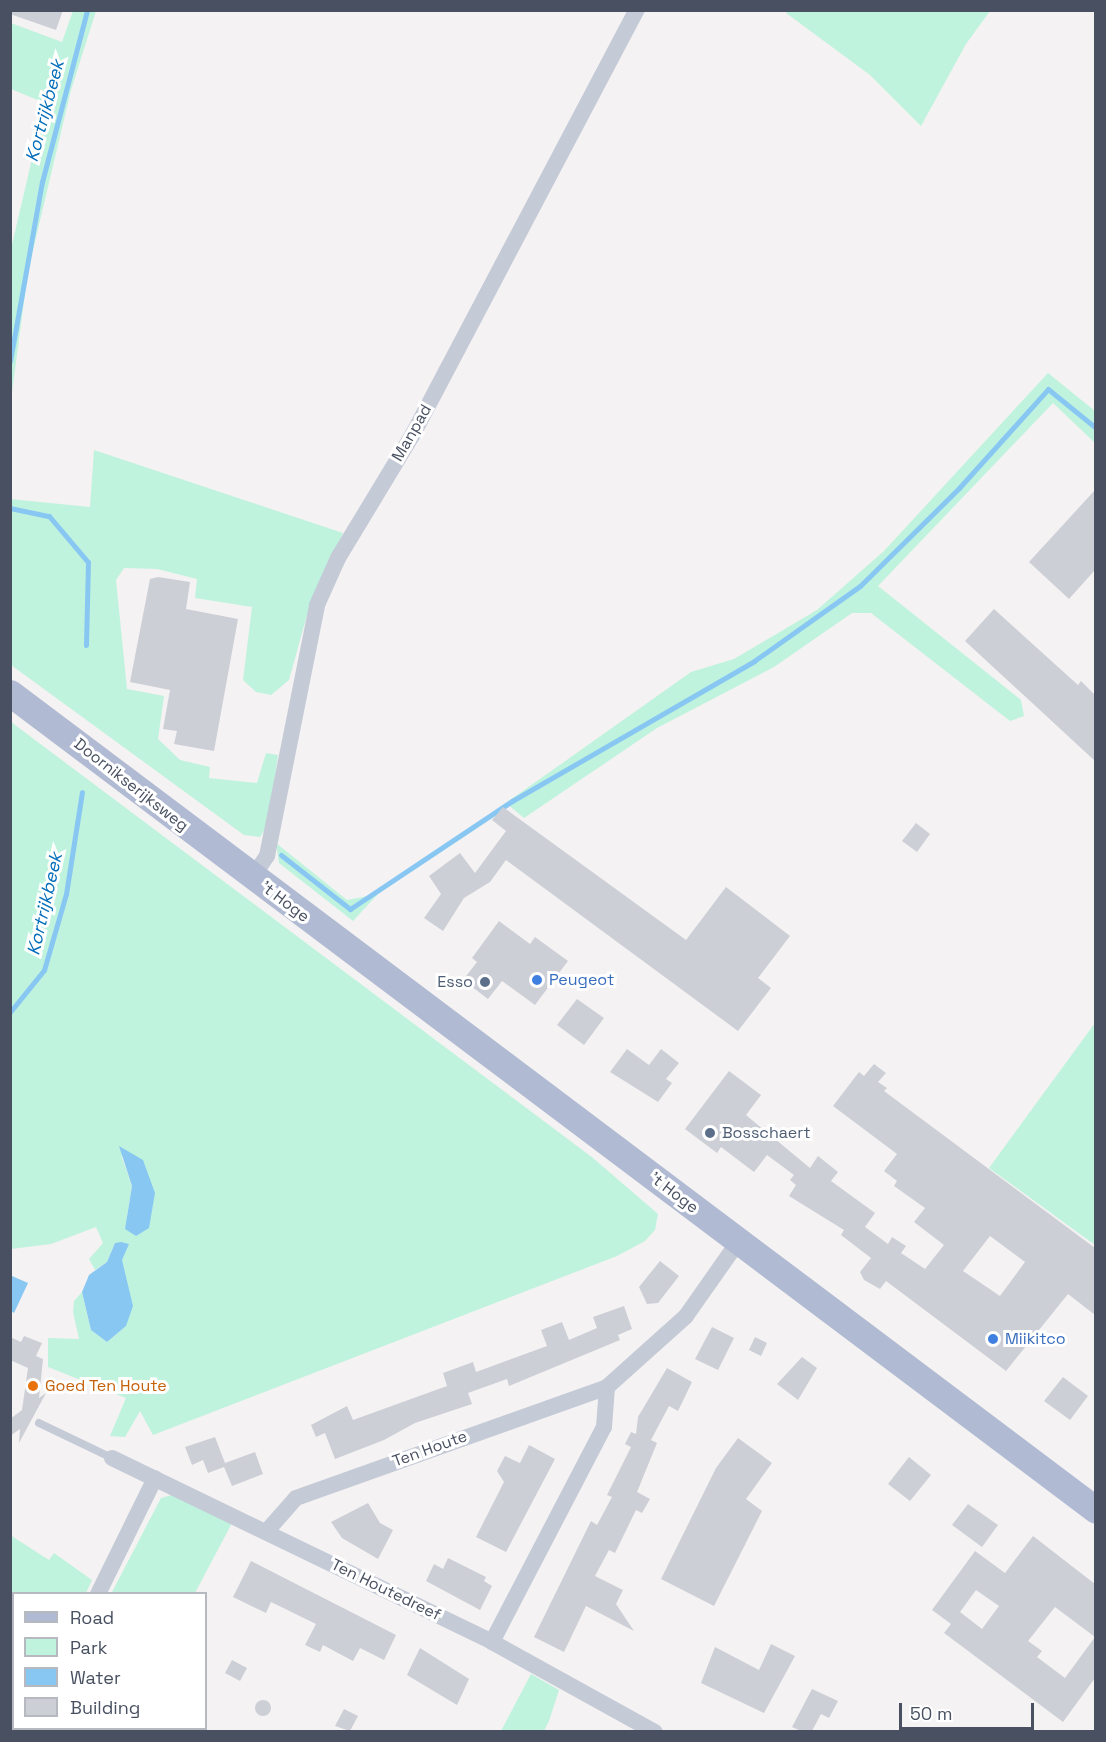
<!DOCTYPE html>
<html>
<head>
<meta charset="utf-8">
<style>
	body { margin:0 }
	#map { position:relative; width:1106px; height:1742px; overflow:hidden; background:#f4f2f2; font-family:"Space Grotesk",sans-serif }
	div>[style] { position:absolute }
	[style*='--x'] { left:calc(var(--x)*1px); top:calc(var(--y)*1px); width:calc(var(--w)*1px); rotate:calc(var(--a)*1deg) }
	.green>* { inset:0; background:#bff3de }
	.water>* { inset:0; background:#89c7f3 }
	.stream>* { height:5px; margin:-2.5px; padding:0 2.5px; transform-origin:2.5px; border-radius:2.5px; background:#89c7f3 }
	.building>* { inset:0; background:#cdcfd7 }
	.round { border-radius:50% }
	.service>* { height:8px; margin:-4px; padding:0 4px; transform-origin:4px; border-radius:4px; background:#c5cad7 }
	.minor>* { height:16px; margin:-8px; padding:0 8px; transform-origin:8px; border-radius:8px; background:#c5cad7 }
	.primary>* { height:27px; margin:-13.5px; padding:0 13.5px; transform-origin:13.5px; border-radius:13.5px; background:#b0bad2 }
	.dots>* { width:16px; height:16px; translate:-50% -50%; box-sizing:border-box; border:3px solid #fff; border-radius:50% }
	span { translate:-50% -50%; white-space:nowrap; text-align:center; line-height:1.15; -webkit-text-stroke:6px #fff; paint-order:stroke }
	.street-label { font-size:16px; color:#485061 }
	.shop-label { font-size:16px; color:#366cbe }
	.left { translate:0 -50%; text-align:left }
	.service-label { font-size:16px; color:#4e5e75 }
	.right { translate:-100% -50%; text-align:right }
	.food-label { font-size:16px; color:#c56008 }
	.water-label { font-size:18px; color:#026dba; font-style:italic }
	.frame { position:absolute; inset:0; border:12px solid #485061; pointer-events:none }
	.legend { position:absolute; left:12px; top:1592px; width:195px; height:138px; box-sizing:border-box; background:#fff; border:2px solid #b6b9c0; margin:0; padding:8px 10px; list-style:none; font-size:18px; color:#485061 }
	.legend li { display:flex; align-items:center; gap:12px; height:30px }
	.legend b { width:30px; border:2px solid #b6b9c0 }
	.scale { position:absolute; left:899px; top:1703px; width:135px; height:27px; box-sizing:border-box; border:3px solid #485061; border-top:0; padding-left:8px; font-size:18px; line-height:21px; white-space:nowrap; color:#485061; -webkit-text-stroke:4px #fff; paint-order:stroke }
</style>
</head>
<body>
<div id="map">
	<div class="green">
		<i style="clip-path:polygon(789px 10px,990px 10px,990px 11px,966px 44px,921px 126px,870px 75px,786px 13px)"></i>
		<i style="clip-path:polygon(73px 11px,96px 11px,71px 90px,28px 271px,11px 400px,11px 249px,45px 103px,11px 89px,11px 23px,62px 42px)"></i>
		<i style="clip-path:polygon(1048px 373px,1095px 411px,1095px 443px,1053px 403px,878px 586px,1021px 700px,1024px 716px,1010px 721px,871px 613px,852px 613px,774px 667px,657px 728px,524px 818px,506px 803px,691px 672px,734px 659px,817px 610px,884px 551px)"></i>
		<i style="clip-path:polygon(94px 450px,343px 533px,307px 615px,289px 680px,271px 695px,256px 692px,243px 680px,252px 607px,195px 598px,197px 579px,157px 569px,124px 568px,116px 580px,127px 689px,164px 696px,158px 739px,180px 760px,210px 767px,209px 778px,257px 783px,266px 753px,278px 755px,268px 824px,260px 837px,244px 835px,11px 665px,10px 499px,90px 507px)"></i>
		<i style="clip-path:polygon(evenodd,11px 722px,593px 1158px,658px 1214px,655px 1230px,645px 1241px,617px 1256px,153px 1435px,140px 1411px,125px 1437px,110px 1436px,126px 1398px,48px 1367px,48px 1338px,79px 1339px,73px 1312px,74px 1301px,82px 1292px,91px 1330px,107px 1342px,126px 1326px,128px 1288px,115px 1243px,107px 1262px,95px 1270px,89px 1259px,103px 1243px,96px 1227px,51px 1244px,11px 1249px,11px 722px,121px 1155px,155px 1193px,127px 1216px,132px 1186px,121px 1155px)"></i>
		<i style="clip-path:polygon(276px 843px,347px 900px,378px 894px,353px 921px,279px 863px)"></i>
		<i style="clip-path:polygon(1095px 1023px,1095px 1245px,989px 1168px)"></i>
		<i style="clip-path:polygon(172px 1495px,232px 1523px,195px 1593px,111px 1594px,161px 1498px)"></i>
		<i style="clip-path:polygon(10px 1535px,49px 1560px,54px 1553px,92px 1580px,86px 1593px,14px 1594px,13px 1716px)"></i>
		<i style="clip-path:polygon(531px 1674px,559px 1690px,549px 1721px,544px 1731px,501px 1731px)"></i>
	</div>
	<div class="water">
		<i style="clip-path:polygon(119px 1146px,143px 1160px,155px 1193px,149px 1228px,136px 1236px,125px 1229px,132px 1186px)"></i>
		<i style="clip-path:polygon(121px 1242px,129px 1244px,122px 1260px,133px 1306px,126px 1326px,107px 1342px,91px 1330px,82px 1292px,89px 1275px,107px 1262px,115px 1243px)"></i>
		<i style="clip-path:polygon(12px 1276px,28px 1283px,14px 1313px,11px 1311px)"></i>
	</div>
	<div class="stream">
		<i style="--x:10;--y:361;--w:182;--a:-79.9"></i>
		<i style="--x:42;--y:182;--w:178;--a:-75.3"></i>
		<i style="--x:10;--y:508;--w:40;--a:12"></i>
		<i style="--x:49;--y:516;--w:60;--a:49.7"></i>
		<i style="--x:88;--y:562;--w:83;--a:91.4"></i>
		<i style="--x:281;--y:855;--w:88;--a:38"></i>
		<i style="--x:350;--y:909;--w:195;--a:-33.7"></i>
		<i style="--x:512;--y:801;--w:280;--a:-30"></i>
		<i style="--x:754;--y:661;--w:130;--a:-35.3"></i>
		<i style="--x:860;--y:586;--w:139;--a:-44.7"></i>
		<i style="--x:959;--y:488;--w:133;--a:-48"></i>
		<i style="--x:1048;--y:389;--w:62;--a:39.1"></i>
		<i style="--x:10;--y:1012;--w:54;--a:-51"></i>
		<i style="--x:44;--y:970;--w:79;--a:-73.9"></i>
		<i style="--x:66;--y:894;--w:103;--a:-81.1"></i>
	</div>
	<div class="building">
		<i style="clip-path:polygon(10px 10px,63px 10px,56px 30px,10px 14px)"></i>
		<i style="clip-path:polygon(1095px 490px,1095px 570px,1069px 599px,1029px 562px)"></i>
		<i style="clip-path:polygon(158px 577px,190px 582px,186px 609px,238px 619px,214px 751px,174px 744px,177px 731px,163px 729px,170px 690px,130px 682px,150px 579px)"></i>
		<i style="clip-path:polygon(994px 609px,1078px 685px,1081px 681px,1095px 695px,1095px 761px,965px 641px)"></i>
		<i style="clip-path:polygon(503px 807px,686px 940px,726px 887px,790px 936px,758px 978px,771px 988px,738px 1031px,506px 860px,490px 882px,464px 898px,443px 931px,424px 918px,441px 894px,429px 876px,460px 853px,475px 873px,506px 831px,492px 820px)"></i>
		<i style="clip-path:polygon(916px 823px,930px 834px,917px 852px,902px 841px)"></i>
		<i style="clip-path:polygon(499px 921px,530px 944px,535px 937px,568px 961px,535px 1005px,502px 981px,488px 999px,463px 980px,477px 962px,472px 958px)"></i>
		<i style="clip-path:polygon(577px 999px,604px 1018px,584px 1045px,557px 1025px)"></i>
		<i style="clip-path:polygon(627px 1049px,649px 1065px,661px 1049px,679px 1063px,666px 1079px,672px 1083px,658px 1102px,610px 1072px)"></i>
		<i style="clip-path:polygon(evenodd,874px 1064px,886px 1073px,878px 1082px,887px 1088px,884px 1091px,1095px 1248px,1095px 1315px,1068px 1294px,1006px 1371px,886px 1281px,880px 1289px,864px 1280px,860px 1272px,871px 1258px,841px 1235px,844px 1230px,789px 1196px,796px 1185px,790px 1180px,794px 1175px,767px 1155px,754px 1172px,721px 1147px,717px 1153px,685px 1129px,729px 1071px,761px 1095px,746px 1115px,810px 1168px,818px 1156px,838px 1172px,831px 1181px,875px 1213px,865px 1227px,888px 1244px,892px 1237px,906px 1246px,901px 1253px,925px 1269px,944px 1245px,914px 1222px,925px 1208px,894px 1186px,897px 1181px,884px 1171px,897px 1154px,833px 1106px,859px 1072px,864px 1076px,874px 1064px,990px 1236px,1025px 1262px,1000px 1296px,963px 1271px,990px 1236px)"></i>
		<i style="clip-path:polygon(660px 1261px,679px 1276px,658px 1303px,647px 1304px,639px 1287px)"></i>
		<i style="clip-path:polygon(624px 1306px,632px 1329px,618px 1335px,620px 1340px,509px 1386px,507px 1379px,468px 1393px,472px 1404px,415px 1423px,384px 1440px,335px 1459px,325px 1433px,316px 1437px,311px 1425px,347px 1406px,353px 1420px,447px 1386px,443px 1373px,473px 1362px,476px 1372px,547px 1346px,541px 1330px,562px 1322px,569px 1340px,597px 1328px,593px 1317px)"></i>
		<i style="clip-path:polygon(712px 1327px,734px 1338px,718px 1370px,695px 1359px)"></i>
		<i style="clip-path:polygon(24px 1336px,42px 1343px,36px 1356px,43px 1359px,39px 1398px,46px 1393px,19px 1443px,20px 1429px,10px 1436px,10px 1419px,22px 1410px,28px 1368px,10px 1360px,10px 1337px,21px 1342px)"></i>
		<i style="clip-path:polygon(755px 1337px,767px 1343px,761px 1356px,749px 1350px)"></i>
		<i style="clip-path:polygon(802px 1357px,817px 1368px,798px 1400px,777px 1384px)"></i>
		<i style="clip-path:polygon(667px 1368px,692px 1382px,678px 1411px,669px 1406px,651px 1440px,657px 1443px,637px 1492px,650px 1499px,642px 1513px,636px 1510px,615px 1553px,609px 1550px,595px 1576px,623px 1590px,616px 1604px,634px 1631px,586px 1606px,564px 1652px,534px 1637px,591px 1521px,597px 1525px,612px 1497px,607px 1495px,631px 1447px,625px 1444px,631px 1432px,636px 1434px,638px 1417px)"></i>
		<i style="clip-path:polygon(1063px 1377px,1088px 1396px,1070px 1420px,1044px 1401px)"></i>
		<i style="clip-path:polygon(215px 1437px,225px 1463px,255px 1452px,263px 1474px,232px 1486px,224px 1467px,208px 1473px,203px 1460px,192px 1465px,185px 1447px)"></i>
		<i style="clip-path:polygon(738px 1438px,772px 1463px,746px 1499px,762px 1511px,714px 1606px,661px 1579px,716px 1468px)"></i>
		<i style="clip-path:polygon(529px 1445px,555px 1459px,506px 1552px,476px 1537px,504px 1482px,497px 1471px,505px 1456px,520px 1463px)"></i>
		<i style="clip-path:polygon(909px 1457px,931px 1475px,910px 1501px,888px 1484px)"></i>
		<i style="clip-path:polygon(368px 1503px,380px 1523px,393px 1530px,378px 1559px,342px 1538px,331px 1522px)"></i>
		<i style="clip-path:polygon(968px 1504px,998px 1525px,982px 1547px,952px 1525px)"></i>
		<i style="clip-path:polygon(evenodd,1033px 1536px,1095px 1584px,1095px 1678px,1063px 1722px,944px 1633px,951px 1624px,932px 1610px,975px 1551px,1005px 1573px,1033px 1536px,976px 1590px,999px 1606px,982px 1629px,960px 1612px,976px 1590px,1033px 1536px,1055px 1607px,1095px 1637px,1065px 1678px,1037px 1657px,1042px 1651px,1028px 1641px,1055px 1607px)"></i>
		<i style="clip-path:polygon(448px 1558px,486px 1577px,484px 1581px,492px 1586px,480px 1610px,426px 1581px,434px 1564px,443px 1569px)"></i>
		<i style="clip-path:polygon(251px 1561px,396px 1635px,384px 1660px,360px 1648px,353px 1661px,323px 1645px,320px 1652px,305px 1645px,316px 1624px,271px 1602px,266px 1613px,233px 1597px)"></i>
		<i style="clip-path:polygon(771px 1644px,795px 1656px,764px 1713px,701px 1683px,715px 1647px,759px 1670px)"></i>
		<i style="clip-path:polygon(420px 1648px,469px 1679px,457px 1705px,407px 1675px)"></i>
		<i style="clip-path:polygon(232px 1660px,247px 1668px,240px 1681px,225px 1673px)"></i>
		<i style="clip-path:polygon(812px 1689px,838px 1701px,829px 1718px,821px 1714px,812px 1731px,801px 1731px,792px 1727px)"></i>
		<i class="round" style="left:255px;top:1700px;width:16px;height:16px"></i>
		<i style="clip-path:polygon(344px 1709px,358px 1716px,350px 1731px,335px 1726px)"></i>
	</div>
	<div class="service">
		<i style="--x:39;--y:1423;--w:81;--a:25.6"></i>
	</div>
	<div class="minor">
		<i style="--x:252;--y:878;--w:27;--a:-56"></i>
		<i style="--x:267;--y:856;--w:256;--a:-78.7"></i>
		<i style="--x:317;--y:605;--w:51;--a:-65.9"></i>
		<i style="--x:338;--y:558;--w:145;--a:-58.8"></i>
		<i style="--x:413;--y:434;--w:480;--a:-62.2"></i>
		<i style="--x:112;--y:1458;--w:422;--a:25.8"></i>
		<i style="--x:492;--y:1642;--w:186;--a:28.9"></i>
		<i style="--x:266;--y:1532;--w:45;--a:-48.6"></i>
		<i style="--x:296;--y:1498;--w:330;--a:-19.6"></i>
		<i style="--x:607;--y:1387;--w:106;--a:-41.9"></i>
		<i style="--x:686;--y:1316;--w:90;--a:-54.9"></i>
		<i style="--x:98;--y:1594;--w:129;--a:-63.8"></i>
		<i style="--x:492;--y:1642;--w:242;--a:-62.5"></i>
		<i style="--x:604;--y:1427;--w:40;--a:-85.7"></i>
		<i style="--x:34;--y:1728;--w:6;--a:39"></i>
	</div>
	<div class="primary">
		<i style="--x:10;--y:693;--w:1359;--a:36.95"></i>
	</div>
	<div class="dots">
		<i style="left:537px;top:980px;background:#3f7fe0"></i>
		<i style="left:485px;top:982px;background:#5c6f8a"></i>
		<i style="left:710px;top:1133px;background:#5c6f8a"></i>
		<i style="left:993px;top:1339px;background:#3f7fe0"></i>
		<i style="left:33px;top:1386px;background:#e8710a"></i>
	</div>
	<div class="street-label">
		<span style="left:412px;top:433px;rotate:-60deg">Manpad</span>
		<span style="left:131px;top:785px;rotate:38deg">Doornikserijksweg</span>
		<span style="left:285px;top:902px;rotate:37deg">'t Hoge</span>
		<span style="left:674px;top:1193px;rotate:37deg">'t Hoge</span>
		<span style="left:430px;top:1449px;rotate:-20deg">Ten Houte</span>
		<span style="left:386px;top:1590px;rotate:26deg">Ten Houtedreef</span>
	</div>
	<div class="shop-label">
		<span class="left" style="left:549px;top:980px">Peugeot</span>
		<span class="left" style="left:1005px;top:1339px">Miikitco</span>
	</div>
	<div class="service-label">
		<span class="right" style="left:473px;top:982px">Esso</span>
		<span class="left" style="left:722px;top:1133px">Bosschaert</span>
	</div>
	<div class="food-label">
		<span class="left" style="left:45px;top:1386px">Goed Ten Houte</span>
	</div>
	<div class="water-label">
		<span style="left:45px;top:111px;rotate:-75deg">Kortrijkbeek</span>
		<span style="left:45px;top:904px;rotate:-77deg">Kortrijkbeek</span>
	</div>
	<div class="frame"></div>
	<ul class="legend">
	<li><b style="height:8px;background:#b0bad2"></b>Road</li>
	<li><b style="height:16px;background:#bff3de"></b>Park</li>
	<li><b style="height:16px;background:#89c7f3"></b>Water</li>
	<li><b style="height:16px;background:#cdcfd7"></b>Building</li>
	</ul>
	<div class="scale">50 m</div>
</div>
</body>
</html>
